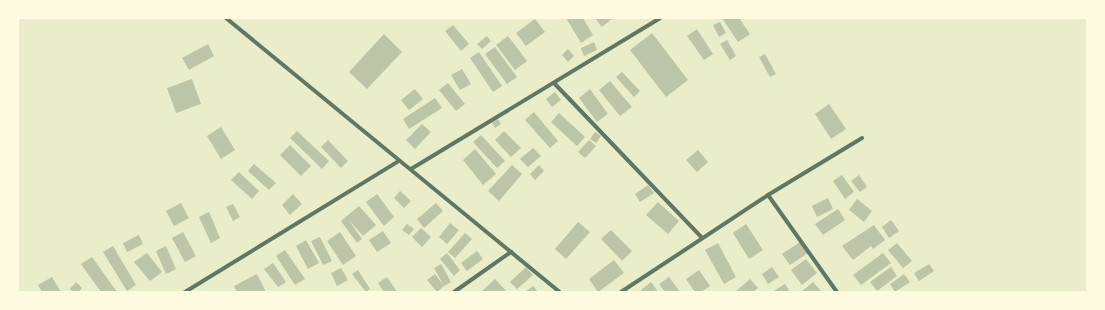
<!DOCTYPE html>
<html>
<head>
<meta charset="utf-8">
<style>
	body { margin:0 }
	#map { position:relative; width:1105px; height:310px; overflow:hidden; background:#e9edc9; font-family:"Fira Sans",sans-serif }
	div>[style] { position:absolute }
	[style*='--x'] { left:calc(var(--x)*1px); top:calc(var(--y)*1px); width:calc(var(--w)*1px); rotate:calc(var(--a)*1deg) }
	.building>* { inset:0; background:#bcc5a7 }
	.minor>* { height:4px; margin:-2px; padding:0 2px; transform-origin:2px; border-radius:2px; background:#617663 }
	span { translate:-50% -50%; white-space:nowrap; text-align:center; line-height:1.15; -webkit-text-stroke:3px #fefae0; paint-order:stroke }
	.frame { position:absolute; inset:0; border:19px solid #fefae0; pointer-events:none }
</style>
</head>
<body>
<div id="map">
	<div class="building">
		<i style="clip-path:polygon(566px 18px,583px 18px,593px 35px,581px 43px)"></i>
		<i style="clip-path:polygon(595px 18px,613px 18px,602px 27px)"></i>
		<i style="clip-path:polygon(722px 18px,739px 18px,750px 34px,738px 42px)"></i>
		<i style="clip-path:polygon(535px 19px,545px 32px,526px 46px,516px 33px)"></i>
		<i style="clip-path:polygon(720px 22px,726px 33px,719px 37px,713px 25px)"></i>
		<i style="clip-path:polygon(453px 25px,469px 44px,461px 51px,445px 31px)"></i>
		<i style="clip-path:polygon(697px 29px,713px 54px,704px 60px,687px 36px)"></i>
		<i style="clip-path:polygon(652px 33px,688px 80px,666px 97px,630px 50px)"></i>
		<i style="clip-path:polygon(384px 34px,402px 52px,367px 89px,349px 72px)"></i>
		<i style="clip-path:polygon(487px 36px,491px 41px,482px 49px,477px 44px)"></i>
		<i style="clip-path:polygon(508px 36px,527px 61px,515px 70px,496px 45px)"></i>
		<i style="clip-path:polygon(727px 40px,736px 56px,730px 60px,720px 44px)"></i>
		<i style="clip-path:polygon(594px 42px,597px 50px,584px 56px,581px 48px)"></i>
		<i style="clip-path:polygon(208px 44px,214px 56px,189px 70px,182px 58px)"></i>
		<i style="clip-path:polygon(495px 47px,517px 77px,507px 84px,485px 54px)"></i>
		<i style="clip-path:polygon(568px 49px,574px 56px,568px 62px,562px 55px)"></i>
		<i style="clip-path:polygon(479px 52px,502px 86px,493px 92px,470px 58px)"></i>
		<i style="clip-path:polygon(765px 54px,776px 74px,770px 77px,759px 57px)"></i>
		<i style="clip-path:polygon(462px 69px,471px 84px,460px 90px,451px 75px)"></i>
		<i style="clip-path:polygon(622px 72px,640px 91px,634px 97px,616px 77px)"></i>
		<i style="clip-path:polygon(192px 79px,201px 104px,176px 113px,167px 88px)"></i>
		<i style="clip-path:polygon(610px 81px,632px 107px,620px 116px,599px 90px)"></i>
		<i style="clip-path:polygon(448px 83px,465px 104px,456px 111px,439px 90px)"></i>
		<i style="clip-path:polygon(415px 89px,423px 99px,409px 110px,401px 100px)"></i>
		<i style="clip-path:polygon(590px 89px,608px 114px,597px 122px,579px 98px)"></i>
		<i style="clip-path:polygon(555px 92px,561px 100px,552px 107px,546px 99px)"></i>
		<i style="clip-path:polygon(435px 98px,442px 108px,409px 129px,403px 119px)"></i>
		<i style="clip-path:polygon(829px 104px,846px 129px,831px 139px,815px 114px)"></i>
		<i style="clip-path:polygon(534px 112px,558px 141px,550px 148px,525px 120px)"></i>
		<i style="clip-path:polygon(559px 113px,585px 137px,577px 146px,551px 122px)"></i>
		<i style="clip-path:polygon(498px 119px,501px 124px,495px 128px,492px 123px)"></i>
		<i style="clip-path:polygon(422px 124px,431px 132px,415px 149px,406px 140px)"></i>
		<i style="clip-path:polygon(221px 127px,235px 150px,221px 159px,207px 136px)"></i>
		<i style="clip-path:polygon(297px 131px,329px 161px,322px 169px,290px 138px)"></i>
		<i style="clip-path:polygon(504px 131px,521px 148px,511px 157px,495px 140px)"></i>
		<i style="clip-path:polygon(595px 132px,601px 136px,596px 143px,590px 139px)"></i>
		<i style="clip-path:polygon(481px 135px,505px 161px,497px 168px,473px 142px)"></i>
		<i style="clip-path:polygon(328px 140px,348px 161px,341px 168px,321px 147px)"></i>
		<i style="clip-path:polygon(589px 140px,596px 146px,585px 158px,578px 152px)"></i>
		<i style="clip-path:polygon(290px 145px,311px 166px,301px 176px,280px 155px)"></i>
		<i style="clip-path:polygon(533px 148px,541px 156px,528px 167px,520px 159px)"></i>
		<i style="clip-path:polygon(475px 149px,496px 174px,483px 185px,463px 160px)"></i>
		<i style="clip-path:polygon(698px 150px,708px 162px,697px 172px,686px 160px)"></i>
		<i style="clip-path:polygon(254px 164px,276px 183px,269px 190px,248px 171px)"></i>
		<i style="clip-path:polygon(512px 165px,522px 174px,499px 201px,488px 191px)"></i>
		<i style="clip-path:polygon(539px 165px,544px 171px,535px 180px,530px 174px)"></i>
		<i style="clip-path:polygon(239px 172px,259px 191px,252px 199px,231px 180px)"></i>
		<i style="clip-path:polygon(842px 175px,854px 192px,845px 199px,833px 181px)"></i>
		<i style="clip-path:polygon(859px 175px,867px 187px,860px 192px,851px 181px)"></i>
		<i style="clip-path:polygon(648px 185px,654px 193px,640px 202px,635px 194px)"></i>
		<i style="clip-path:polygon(400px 191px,411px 201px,404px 208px,394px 198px)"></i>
		<i style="clip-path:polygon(293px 194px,302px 204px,290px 215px,282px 205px)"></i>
		<i style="clip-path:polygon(377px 194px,394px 217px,384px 226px,366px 202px)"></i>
		<i style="clip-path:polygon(828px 198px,833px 209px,817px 217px,812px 206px)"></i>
		<i style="clip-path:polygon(857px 199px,872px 211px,864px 222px,849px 210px)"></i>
		<i style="clip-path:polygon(658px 202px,679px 221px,668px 234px,646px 215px)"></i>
		<i style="clip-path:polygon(181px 203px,189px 218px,174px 226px,166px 211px)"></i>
		<i style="clip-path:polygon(436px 203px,443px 211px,424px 228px,417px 219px)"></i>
		<i style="clip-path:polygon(233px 204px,240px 217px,233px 221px,226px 207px)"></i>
		<i style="clip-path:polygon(359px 206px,376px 225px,363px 236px,348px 219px,362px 239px,357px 243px,341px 221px)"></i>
		<i style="clip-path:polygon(838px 209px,845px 220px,823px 235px,815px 224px)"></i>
		<i style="clip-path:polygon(209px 212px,220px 238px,211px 243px,199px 217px)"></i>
		<i style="clip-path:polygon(891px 220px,899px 231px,889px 238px,882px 227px)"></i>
		<i style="clip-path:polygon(578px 222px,590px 232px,566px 259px,555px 249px)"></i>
		<i style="clip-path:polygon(450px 223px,459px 230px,447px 244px,439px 237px)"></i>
		<i style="clip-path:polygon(407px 224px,414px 229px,409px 235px,402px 230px)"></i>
		<i style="clip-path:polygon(746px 224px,763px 250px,749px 259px,733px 233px)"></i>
		<i style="clip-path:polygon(874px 225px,885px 240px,873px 249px,871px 246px,853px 260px,842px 246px)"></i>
		<i style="clip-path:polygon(421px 228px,431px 237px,422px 247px,412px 237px)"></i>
		<i style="clip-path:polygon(611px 230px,632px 251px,622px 261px,601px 239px)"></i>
		<i style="clip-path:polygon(383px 231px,391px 243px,377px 252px,369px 240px)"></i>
		<i style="clip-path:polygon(183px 232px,196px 256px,185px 262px,172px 238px)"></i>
		<i style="clip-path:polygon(340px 232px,356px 256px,343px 265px,327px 241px)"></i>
		<i style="clip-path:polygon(465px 233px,472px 239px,455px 258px,448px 252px)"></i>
		<i style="clip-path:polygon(139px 235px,143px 244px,127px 252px,123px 243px)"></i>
		<i style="clip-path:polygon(320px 237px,332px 261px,323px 265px,311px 241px)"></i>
		<i style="clip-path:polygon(306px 240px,319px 263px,308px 269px,296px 246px)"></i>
		<i style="clip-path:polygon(800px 242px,808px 253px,790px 265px,782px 254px)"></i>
		<i style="clip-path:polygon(718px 243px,736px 277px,724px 284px,705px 250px)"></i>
		<i style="clip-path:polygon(897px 243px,912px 261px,903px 268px,888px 250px)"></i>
		<i style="clip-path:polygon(113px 246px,136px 285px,127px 291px,103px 252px)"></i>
		<i style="clip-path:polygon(166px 246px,176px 269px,166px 274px,156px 251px)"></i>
		<i style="clip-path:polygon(285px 250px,305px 279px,295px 285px,276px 256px)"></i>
		<i style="clip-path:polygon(477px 251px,483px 259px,467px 271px,461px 263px)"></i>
		<i style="clip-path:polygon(147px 253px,162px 272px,150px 281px,134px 262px)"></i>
		<i style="clip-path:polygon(447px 253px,460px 270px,454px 276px,440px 259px)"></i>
		<i style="clip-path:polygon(883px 253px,891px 263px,861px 285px,853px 275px)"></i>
		<i style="clip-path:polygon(92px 257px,117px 292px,101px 292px,81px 264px)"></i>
		<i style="clip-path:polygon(806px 259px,817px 273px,802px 285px,791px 270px)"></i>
		<i style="clip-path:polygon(614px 260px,624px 273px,598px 292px,589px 279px)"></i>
		<i style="clip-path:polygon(273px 263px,286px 282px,278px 287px,264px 269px)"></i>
		<i style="clip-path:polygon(441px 264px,451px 282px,444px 286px,434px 268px)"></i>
		<i style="clip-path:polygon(929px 264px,934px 271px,919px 281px,914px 273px)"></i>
		<i style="clip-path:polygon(526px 267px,533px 275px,517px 289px,510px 282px)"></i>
		<i style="clip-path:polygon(772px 267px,779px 277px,768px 284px,762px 274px)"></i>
		<i style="clip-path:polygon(891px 267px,897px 276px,877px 291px,870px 282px)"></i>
		<i style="clip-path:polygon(341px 268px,348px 280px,337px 286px,331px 273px)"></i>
		<i style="clip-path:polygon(358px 270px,370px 289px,366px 292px,352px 274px)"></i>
		<i style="clip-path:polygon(699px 270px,710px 286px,701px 292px,695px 292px,686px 279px)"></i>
		<i style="clip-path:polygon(257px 274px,266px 292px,237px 292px,234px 286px)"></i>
		<i style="clip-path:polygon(435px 274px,444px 286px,437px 292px,427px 280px)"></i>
		<i style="clip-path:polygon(904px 274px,910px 282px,895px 292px,890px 284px)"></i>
		<i style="clip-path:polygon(52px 277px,61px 292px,42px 292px,38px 285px)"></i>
		<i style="clip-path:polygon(387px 277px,397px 292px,384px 292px,378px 283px)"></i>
		<i style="clip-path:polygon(669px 277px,680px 292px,665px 292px,659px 284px)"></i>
		<i style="clip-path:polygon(495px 279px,506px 291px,481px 292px)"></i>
		<i style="clip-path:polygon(750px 279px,758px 288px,753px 292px,735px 292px)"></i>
		<i style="clip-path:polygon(76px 282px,82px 288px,79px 292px,73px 292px,70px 289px)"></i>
		<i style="clip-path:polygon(651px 282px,658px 292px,643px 292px,641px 290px)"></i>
		<i style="clip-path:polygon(813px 282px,822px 292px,801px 292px)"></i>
		<i style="clip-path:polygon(785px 284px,789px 290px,787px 292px,772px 292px)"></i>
		<i style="clip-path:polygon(533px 286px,538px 292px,525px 292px)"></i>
	</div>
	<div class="minor">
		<i style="--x:226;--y:18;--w:431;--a:39.4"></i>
		<i style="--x:554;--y:83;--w:214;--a:46.3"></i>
		<i style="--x:411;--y:169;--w:291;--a:-31.2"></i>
		<i style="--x:768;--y:195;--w:119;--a:54.6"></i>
		<i style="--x:185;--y:292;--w:251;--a:-31.5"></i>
		<i style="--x:454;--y:292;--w:70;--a:-35.1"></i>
		<i style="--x:621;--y:292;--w:176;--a:-33.4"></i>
		<i style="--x:768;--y:195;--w:110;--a:-31.2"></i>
	</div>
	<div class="frame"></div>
</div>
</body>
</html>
